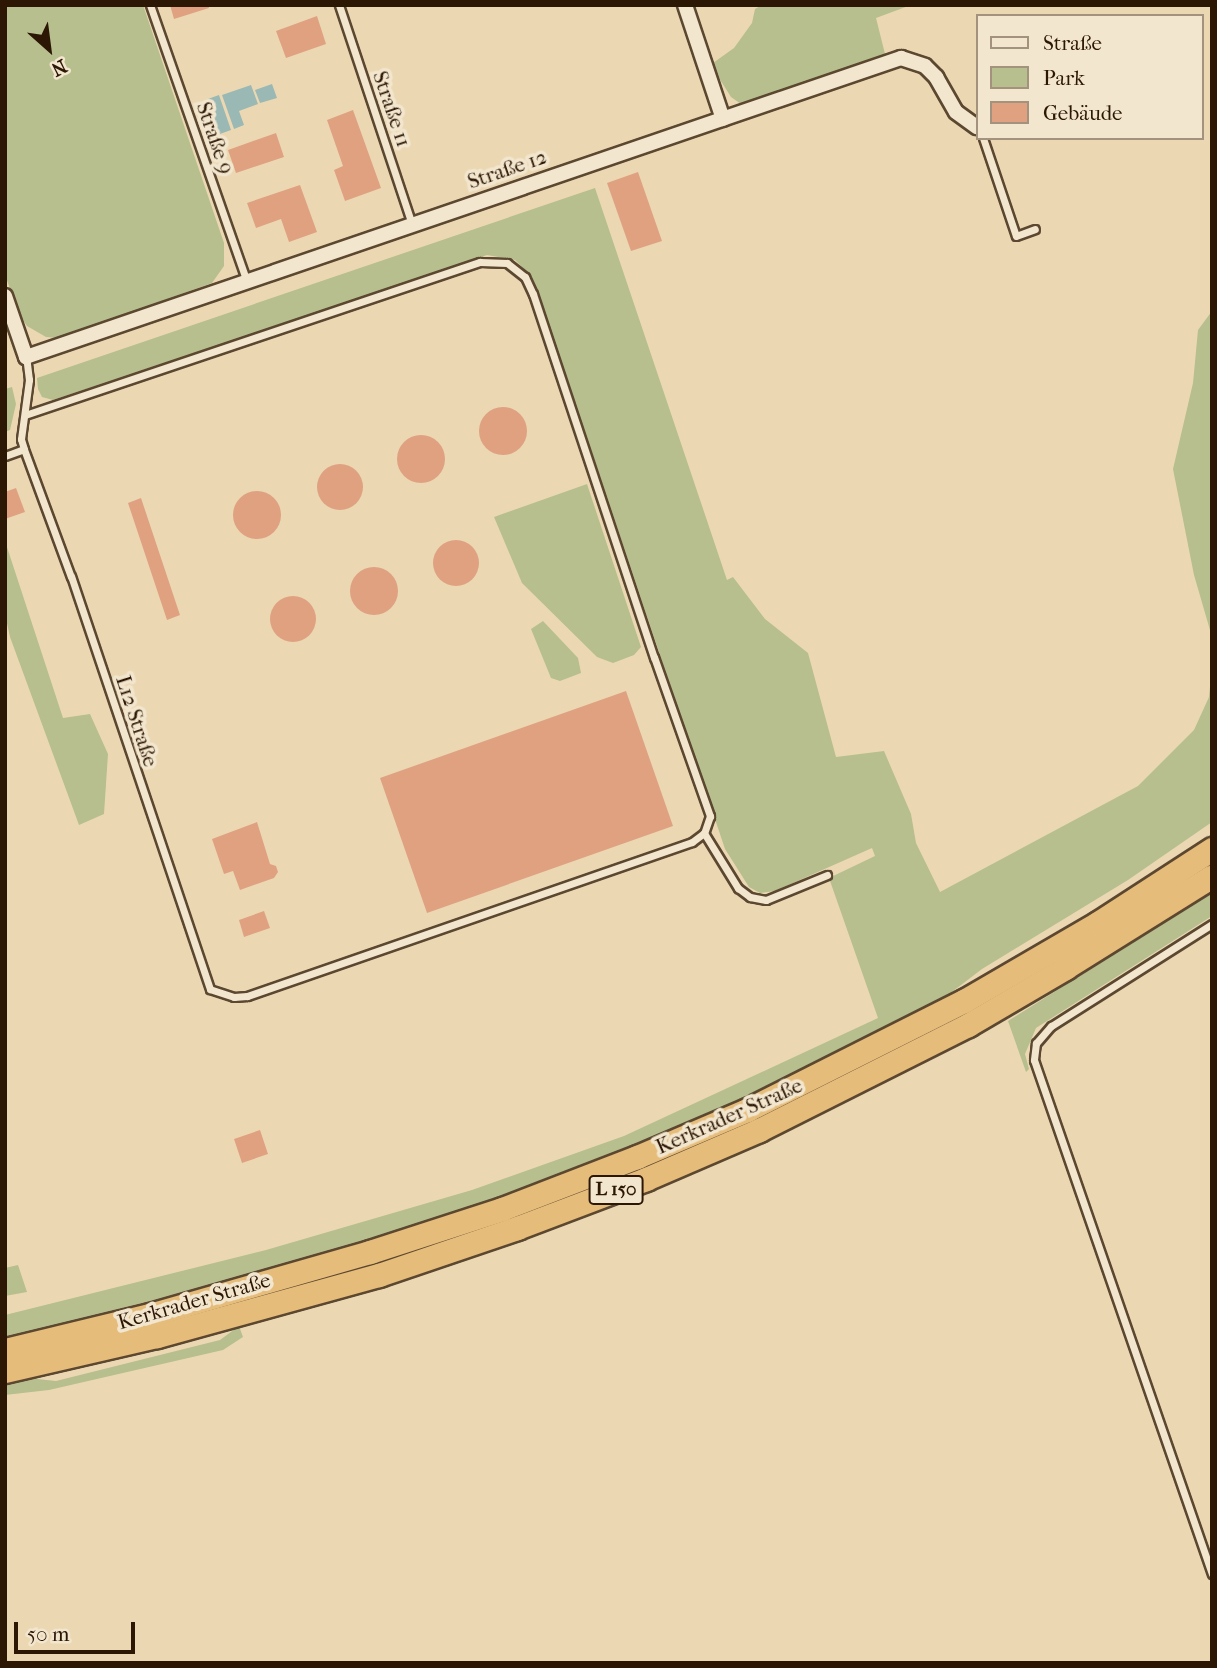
<!DOCTYPE html>
<html>
<head>
<meta charset="utf-8">
<style>
	body { margin:0 }
	#map { position:relative; width:1217px; height:1668px; overflow:hidden; background:#ebd8b3; font-family:"IM FELL French Canon",serif }
	div>[style] { position:absolute }
	[style*='--x'] { left:calc(var(--x)*1px); top:calc(var(--y)*1px); width:calc(var(--w)*1px); rotate:calc(var(--a)*1deg) }
	.green>* { inset:0; background:#b6bf8d }
	.water>* { inset:0; background:#9ab8b4 }
	.building>* { inset:0; background:#e0a181 }
	.round { border-radius:50% }
	.roads { filter:drop-shadow(2px 0 #5c4730) drop-shadow(-2px 0 #5c4730) drop-shadow(0 2px #5c4730) drop-shadow(0 -2px #5c4730) }
	.service>* { height:7px; margin:-3.5px; padding:0 3.5px; transform-origin:3.5px; border-radius:3.5px; background:#f2e6ce }
	.minor>* { height:14px; margin:-7px; padding:0 7px; transform-origin:7px; border-radius:7px; background:#f2e6ce }
	.trunk>* { height:23px; margin:-11.5px; padding:0 11.5px; transform-origin:11.5px; border-radius:11.5px; background:#e6bc7a }
	span { translate:-50% -50%; white-space:nowrap; text-align:center; line-height:1.15; -webkit-text-stroke:7px #f2e6ce; paint-order:stroke }
	.shield-label span { padding:2px 5px; background:#f2e6ce; border:2px solid; border-radius:5px; -webkit-text-stroke-width:0 }
	.shield-label { font-size:19px; color:#2c1705; font-weight:700 }
	.street-label { font-size:21px; color:#2c1705 }
	.frame { position:absolute; inset:0; border:7px solid #2c1705; pointer-events:none }
	.legend { position:absolute; left:976px; top:14px; width:228px; height:126px; box-sizing:border-box; background:#f2e6ce; border:2px solid #a3937e; margin:0; padding:9px 12px; list-style:none; font-size:21px; color:#2c1705 }
	.legend li { display:flex; align-items:center; gap:14px; height:35px }
	.legend b { width:35px; border:2px solid #a3937e }
	.north { position:absolute; left:14px; top:14px; width:70px; height:70px; -webkit-text-stroke:5px #f2e6ce; paint-order:stroke; rotate:152deg; font-size:19px; font-weight:700; line-height:28px; text-align:center; color:#2c1705 }
	.north::after { content:''; display:block; margin:auto; width:24px; height:32px; background:#2c1705; clip-path:polygon(50% 0,100% 100%,50% 72%,0 100%) }
	.scale { position:absolute; left:14px; top:1622px; width:121px; height:32px; box-sizing:border-box; border:4px solid #2c1705; border-top:0; padding-left:9px; font-size:21px; line-height:24px; white-space:nowrap; color:#2c1705; -webkit-text-stroke:5px #f2e6ce; paint-order:stroke }
</style>
</head>
<body>
<div id="map">
	<div class="green">
		<i style="clip-path:polygon(5px 5px,143px 5px,224px 243px,224px 266px,212px 283px,59px 338px,46px 337px,27px 326px,20px 316px,5px 275px)"></i>
		<i style="clip-path:polygon(762px 5px,911px 5px,876px 18px,885px 54px,741px 104px,731px 97px,719px 78px,713px 63px,734px 48px,752px 23px,755px 9px)"></i>
		<i style="clip-path:polygon(595px 188px,727px 580px,733px 577px,765px 619px,808px 653px,836px 757px,884px 751px,911px 814px,916px 843px,940px 892px,1138px 786px,1194px 730px,1209px 697px,1212px 666px,1212px 822px,1128px 880px,982px 969px,940px 1001px,808px 1069px,690px 1123px,594px 1162px,410px 1229px,155px 1300px,5px 1337px,5px 1315px,266px 1250px,472px 1190px,624px 1136px,878px 1018px,829px 878px,875px 856px,872px 848px,775px 891px,760px 893px,749px 887px,725px 849px,542px 303px,531px 276px,515px 260px,487px 255px,53px 400px,42px 397px,38px 389px,37px 378px)"></i>
		<i style="clip-path:polygon(1212px 311px,1212px 637px,1194px 575px,1173px 469px,1193px 383px,1198px 330px)"></i>
		<i style="clip-path:polygon(12px 387px,16px 404px,10px 430px,5px 432px,5px 389px)"></i>
		<i style="clip-path:polygon(587px 484px,641px 647px,634px 655px,613px 663px,597px 657px,522px 583px,494px 517px)"></i>
		<i style="clip-path:polygon(5px 541px,63px 718px,90px 714px,108px 754px,104px 814px,79px 825px,10px 637px,5px 614px)"></i>
		<i style="clip-path:polygon(543px 621px,578px 658px,581px 673px,560px 681px,551px 678px,531px 629px)"></i>
		<i style="clip-path:polygon(1212px 893px,1212px 916px,1036px 1028px,1025px 1054px,1029px 1069px,1026px 1072px,1008px 1021px)"></i>
		<i style="clip-path:polygon(18px 1265px,27px 1292px,5px 1296px,5px 1268px)"></i>
		<i style="clip-path:polygon(239px 1326px,243px 1337px,223px 1350px,49px 1390px,5px 1395px,5px 1383px,28px 1378px,56px 1381px,220px 1340px)"></i>
	</div>
	<div class="water">
		<i style="clip-path:polygon(272px 84px,277px 98px,260px 103px,255px 90px)"></i>
		<i style="clip-path:polygon(251px 85px,258px 104px,239px 111px,244px 125px,234px 129px,222px 95px)"></i>
		<i style="clip-path:polygon(219px 95px,231px 130px,217px 135px,205px 100px)"></i>
	</div>
	<div class="building">
		<i style="clip-path:polygon(170px 5px,208px 5px,209px 8px,174px 19px)"></i>
		<i style="clip-path:polygon(317px 16px,326px 44px,286px 58px,276px 31px)"></i>
		<i style="clip-path:polygon(353px 110px,381px 188px,345px 201px,334px 170px,343px 166px,327px 120px)"></i>
		<i style="clip-path:polygon(276px 133px,284px 157px,236px 173px,228px 150px)"></i>
		<i style="clip-path:polygon(638px 172px,662px 241px,631px 251px,607px 183px)"></i>
		<i style="clip-path:polygon(300px 185px,317px 232px,289px 242px,281px 219px,256px 228px,247px 203px)"></i>
		<i class="round" style="left:479px;top:407px;width:48px;height:48px"></i>
		<i class="round" style="left:397px;top:435px;width:48px;height:48px"></i>
		<i class="round" style="left:317px;top:464px;width:46px;height:46px"></i>
		<i style="clip-path:polygon(16px 488px,25px 512px,5px 519px,5px 492px)"></i>
		<i class="round" style="left:233px;top:491px;width:48px;height:48px"></i>
		<i style="clip-path:polygon(141px 498px,180px 615px,167px 620px,128px 503px)"></i>
		<i class="round" style="left:433px;top:540px;width:46px;height:46px"></i>
		<i class="round" style="left:350px;top:567px;width:48px;height:48px"></i>
		<i class="round" style="left:270px;top:596px;width:46px;height:46px"></i>
		<i style="clip-path:polygon(626px 691px,673px 826px,427px 913px,380px 778px)"></i>
		<i style="clip-path:polygon(257px 822px,270px 864px,276px 866px,278px 872px,274px 878px,240px 890px,233px 871px,224px 874px,212px 839px)"></i>
		<i style="clip-path:polygon(264px 911px,270px 928px,244px 937px,239px 920px)"></i>
		<i style="clip-path:polygon(260px 1130px,268px 1154px,242px 1163px,234px 1139px)"></i>
	</div>
	<div class="roads">
		<div class="service">
			<i style="--x:150;--y:5;--w:293;--a:70.7"></i>
			<i style="--x:339;--y:5;--w:231;--a:71.6"></i>
			<i style="--x:983;--y:138;--w:103;--a:71.4"></i>
			<i style="--x:1016;--y:236;--w:20;--a:-20"></i>
			<i style="--x:25;--y:415;--w:480;--a:-18.6"></i>
			<i style="--x:480;--y:262;--w:27;--a:2"></i>
			<i style="--x:507;--y:263;--w:23;--a:38"></i>
			<i style="--x:525;--y:277;--w:19;--a:65"></i>
			<i style="--x:533;--y:294;--w:383;--a:71.6"></i>
			<i style="--x:654;--y:657;--w:169;--a:70.6"></i>
			<i style="--x:710;--y:816;--w:18;--a:109"></i>
			<i style="--x:704;--y:833;--w:15;--a:143"></i>
			<i style="--x:692;--y:842;--w:471;--a:160.9"></i>
			<i style="--x:247;--y:996;--w:13;--a:176"></i>
			<i style="--x:234;--y:997;--w:25;--a:-162"></i>
			<i style="--x:210;--y:989;--w:435;--a:-108.6"></i>
			<i style="--x:71;--y:577;--w:136;--a:-110.2"></i>
			<i style="--x:24;--y:449;--w:10;--a:-107"></i>
			<i style="--x:21;--y:439;--w:60;--a:-82.3"></i>
			<i style="--x:29;--y:380;--w:23;--a:-97"></i>
			<i style="--x:5;--y:456;--w:20;--a:-20"></i>
			<i style="--x:704;--y:833;--w:65;--a:58.3"></i>
			<i style="--x:738;--y:888;--w:15;--a:37"></i>
			<i style="--x:750;--y:897;--w:16;--a:11"></i>
			<i style="--x:766;--y:900;--w:66;--a:-22.3"></i>
			<i style="--x:1212;--y:924;--w:191;--a:147.6"></i>
			<i style="--x:1051;--y:1026;--w:23;--a:131"></i>
			<i style="--x:1036;--y:1043;--w:17;--a:97"></i>
			<i style="--x:1034;--y:1060;--w:544;--a:70.9"></i>
		</div>
		<div class="minor">
			<i style="--x:685;--y:5;--w:120;--a:71.6"></i>
			<i style="--x:5;--y:296;--w:65;--a:71"></i>
			<i style="--x:26;--y:357;--w:925;--a:-18.87"></i>
			<i style="--x:901;--y:58;--w:25;--a:18"></i>
			<i style="--x:925;--y:66;--w:16;--a:45"></i>
			<i style="--x:936;--y:77;--w:40;--a:60.3"></i>
			<i style="--x:956;--y:112;--w:26;--a:36"></i>
		</div>
		<div class="trunk">
			<i style="--x:5;--y:1350;--w:149;--a:-13.6"></i>
			<i style="--x:150;--y:1315;--w:229;--a:-16"></i>
			<i style="--x:370;--y:1252;--w:139;--a:-18"></i>
			<i style="--x:502;--y:1209;--w:145;--a:-21.1"></i>
			<i style="--x:637;--y:1157;--w:120;--a:-23.1"></i>
			<i style="--x:747;--y:1110;--w:243;--a:-26.7"></i>
			<i style="--x:964;--y:1001;--w:155;--a:-30.2"></i>
			<i style="--x:1098;--y:923;--w:136;--a:-33"></i>
			<i style="--x:5;--y:1371;--w:156;--a:-13"></i>
			<i style="--x:157;--y:1336;--w:230;--a:-15.4"></i>
			<i style="--x:379;--y:1275;--w:146;--a:-18.8"></i>
			<i style="--x:517;--y:1228;--w:138;--a:-20.8"></i>
			<i style="--x:646;--y:1179;--w:123;--a:-23.4"></i>
			<i style="--x:759;--y:1130;--w:234;--a:-26.7"></i>
			<i style="--x:968;--y:1025;--w:113;--a:-30.4"></i>
			<i style="--x:1065;--y:968;--w:173;--a:-32"></i>
		</div>
	</div>
	<div class="shield-label">
		<span style="left:616px;top:1190px">L 150</span>
	</div>
	<div class="street-label">
		<span style="left:392px;top:109px;rotate:71deg">Straße 11</span>
		<span style="left:215px;top:138px;rotate:71deg">Straße 9</span>
		<span style="left:507px;top:169px;rotate:-19deg">Straße 12</span>
		<span style="left:137px;top:721px;rotate:72deg">L12 Straße</span>
		<span style="left:729px;top:1116px;rotate:-24deg">Kerkrader Straße</span>
		<span style="left:194px;top:1301px;rotate:-16deg">Kerkrader Straße</span>
	</div>
	<div class="frame"></div>
	<ul class="legend">
	<li><b style="height:9px;background:#f2e6ce"></b>Straße</li>
	<li><b style="height:19px;background:#b6bf8d"></b>Park</li>
	<li><b style="height:19px;background:#e0a181"></b>Gebäude</li>
	</ul>
	<div class="north">N</div>
	<div class="scale">50 m</div>
</div>
</body>
</html>
